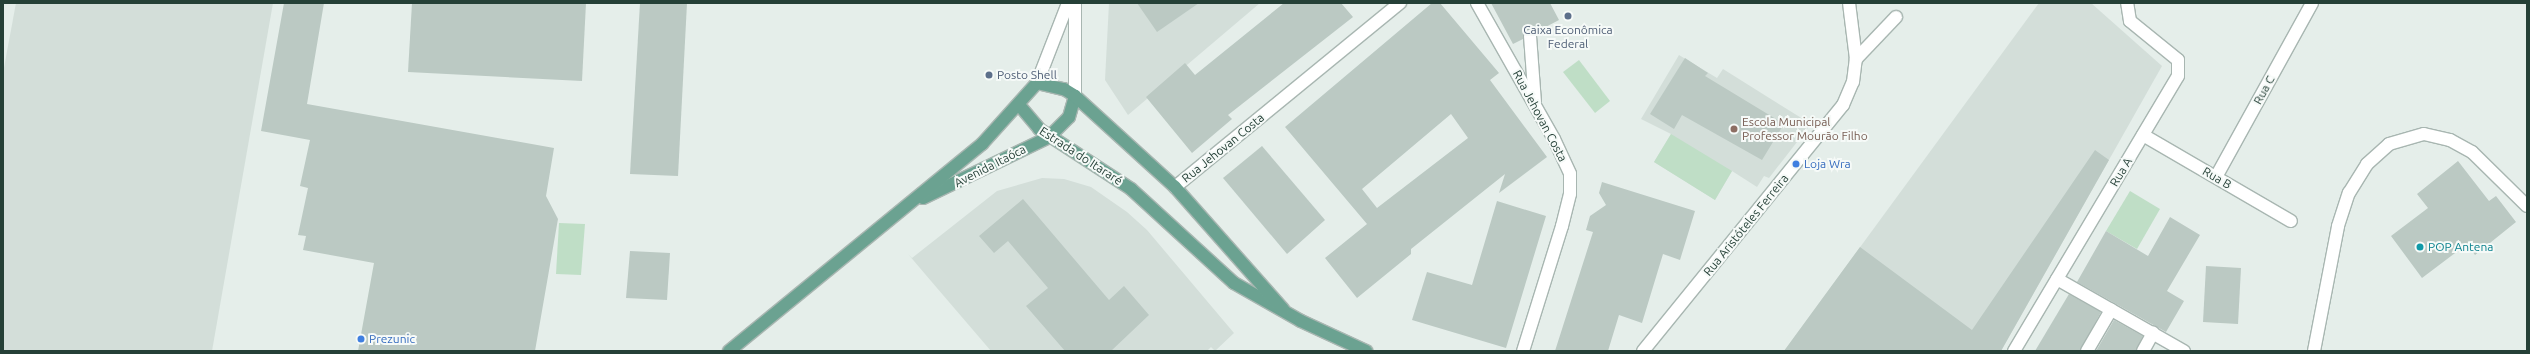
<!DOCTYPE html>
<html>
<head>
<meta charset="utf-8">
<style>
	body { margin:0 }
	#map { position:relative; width:2530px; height:354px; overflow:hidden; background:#e5eeea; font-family:Ubuntu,sans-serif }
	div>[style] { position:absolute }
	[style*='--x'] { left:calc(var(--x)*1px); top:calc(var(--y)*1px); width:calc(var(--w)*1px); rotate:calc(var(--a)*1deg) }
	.built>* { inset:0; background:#d3ded9 }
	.green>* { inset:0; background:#bfdec6 }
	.building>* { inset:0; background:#bbc9c3 }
	.roads { filter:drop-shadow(1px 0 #a8b6b1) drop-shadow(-1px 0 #a8b6b1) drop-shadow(0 1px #a8b6b1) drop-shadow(0 -1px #a8b6b1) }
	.minor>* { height:12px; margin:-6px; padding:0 6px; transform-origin:6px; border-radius:6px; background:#fff }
	.secondary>* { height:12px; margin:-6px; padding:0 6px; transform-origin:6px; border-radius:6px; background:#fff }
	.primary>* { height:12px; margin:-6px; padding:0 6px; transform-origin:6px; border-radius:6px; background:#6ba291 }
	.dots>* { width:11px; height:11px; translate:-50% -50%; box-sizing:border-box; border:2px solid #f6faf8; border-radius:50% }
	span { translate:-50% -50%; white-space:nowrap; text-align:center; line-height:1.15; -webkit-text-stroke:4px #f6faf8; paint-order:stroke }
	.service-label { font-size:12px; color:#4e5e75 }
	.left { translate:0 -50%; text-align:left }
	.street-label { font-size:12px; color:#254037 }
	.education-label { font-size:12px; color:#785e54 }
	.shop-label { font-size:12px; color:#366cbe }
	.culture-label { font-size:12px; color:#0d838f }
	.frame { position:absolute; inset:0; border:4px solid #254037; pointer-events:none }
</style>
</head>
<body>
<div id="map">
	<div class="built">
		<i style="clip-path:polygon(16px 3px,273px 3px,212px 351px,3px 351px,3px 73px)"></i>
		<i style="clip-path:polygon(1109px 3px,1260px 3px,1128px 115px,1105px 80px)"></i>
		<i style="clip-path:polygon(2039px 3px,2091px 3px,2162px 66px,2001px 351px,1784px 351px)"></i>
		<i style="clip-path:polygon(1679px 55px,1717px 78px,1723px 69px,1811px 124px,1769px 178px,1764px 176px,1757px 187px,1732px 171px,1715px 200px,1654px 162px,1671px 134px,1641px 119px)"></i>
		<i style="clip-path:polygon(1042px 178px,1064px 179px,1091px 187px,1127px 212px,1147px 230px,1234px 333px,1215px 351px,1211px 347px,1207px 351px,991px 351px,931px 281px,908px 254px,912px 258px,997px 191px)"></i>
	</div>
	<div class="green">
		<i style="clip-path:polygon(1579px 60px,1610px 101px,1595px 113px,1563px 72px)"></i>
		<i style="clip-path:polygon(1671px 134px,1732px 171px,1715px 200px,1654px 162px)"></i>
		<i style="clip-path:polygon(2130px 191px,2160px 209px,2137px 249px,2106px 231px)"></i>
		<i style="clip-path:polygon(559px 223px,585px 224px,581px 275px,556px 274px)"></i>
	</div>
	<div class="building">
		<i style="clip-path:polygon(284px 3px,324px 3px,307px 104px,554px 148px,546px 196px,558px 219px,535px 351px,358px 351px,374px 263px,303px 250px,306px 236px,298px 235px,308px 188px,300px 186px,310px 140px,261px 131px)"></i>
		<i style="clip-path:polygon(412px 3px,586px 3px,582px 81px,408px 72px)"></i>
		<i style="clip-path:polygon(640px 3px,687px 3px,678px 176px,630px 174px)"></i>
		<i style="clip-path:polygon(1137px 3px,1199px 3px,1157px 32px)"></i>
		<i style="clip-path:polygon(1284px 3px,1341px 3px,1353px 17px,1228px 115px,1232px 119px,1192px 153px,1146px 97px,1185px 63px,1195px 75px)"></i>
		<i style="clip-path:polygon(evenodd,1432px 3px,1440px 3px,1499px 73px,1490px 80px,1547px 157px,1499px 193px,1505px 174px,1411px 249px,1411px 254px,1357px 298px,1325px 258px,1367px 224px,1285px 127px,1432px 3px,1451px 114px,1468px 138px,1377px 208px,1362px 189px,1451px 114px)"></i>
		<i style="clip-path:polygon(1491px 3px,1550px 3px,1559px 20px,1536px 32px,1526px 30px,1523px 39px,1513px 44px)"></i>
		<i style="clip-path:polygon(1685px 58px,1708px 73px,1705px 76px,1784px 124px,1762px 160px,1682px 115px,1674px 129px,1650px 114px)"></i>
		<i style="clip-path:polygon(1262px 146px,1325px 220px,1287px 254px,1223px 178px)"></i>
		<i style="clip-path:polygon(2095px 150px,2109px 160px,2001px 351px,1784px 351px,1860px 247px,1972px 330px)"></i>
		<i style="clip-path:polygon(2458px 161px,2489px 201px,2496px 196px,2516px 222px,2475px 255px,2467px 244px,2422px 278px,2391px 236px,2428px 208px,2417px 194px)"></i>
		<i style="clip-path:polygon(1602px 182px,1695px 211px,1680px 260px,1663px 254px,1642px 323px,1619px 315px,1608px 351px,1555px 351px,1593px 232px,1586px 230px,1590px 216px,1606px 205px,1599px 193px)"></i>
		<i style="clip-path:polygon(1023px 199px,1109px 300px,1124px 286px,1149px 315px,1111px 351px,1065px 351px,1026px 306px,1048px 288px,1008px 241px,994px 253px,979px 236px)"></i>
		<i style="clip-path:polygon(1497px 201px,1546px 216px,1506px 348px,1412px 320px,1427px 272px,1472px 285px)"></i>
		<i style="clip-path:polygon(2170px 217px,2200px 235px,2167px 291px,2184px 301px,2166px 332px,2077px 282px,2106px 231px,2148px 256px)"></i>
		<i style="clip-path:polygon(630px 251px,670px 253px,667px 300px,626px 298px)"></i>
		<i style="clip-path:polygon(2206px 266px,2241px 268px,2238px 324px,2203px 322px)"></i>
		<i style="clip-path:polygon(2069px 294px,2101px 312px,2080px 351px,2035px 351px)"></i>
		<i style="clip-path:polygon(2114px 320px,2143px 336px,2136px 351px,2096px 351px)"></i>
	</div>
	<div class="roads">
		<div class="minor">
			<i style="--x:1477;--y:3;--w:156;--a:60.5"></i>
			<i style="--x:1554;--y:139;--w:38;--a:65"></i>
			<i style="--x:1570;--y:174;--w:20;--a:90"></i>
			<i style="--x:1570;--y:194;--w:33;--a:104"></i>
			<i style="--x:1562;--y:226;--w:131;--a:107.3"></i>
			<i style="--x:1530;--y:36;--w:66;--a:85.7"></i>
			<i style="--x:1856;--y:59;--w:58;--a:-46.4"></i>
			<i style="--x:2143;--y:135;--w:171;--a:30.2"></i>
			<i style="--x:2216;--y:177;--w:199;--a:-61.1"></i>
			<i style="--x:1175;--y:187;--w:291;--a:-39.3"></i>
			<i style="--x:2057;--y:279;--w:146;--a:29.6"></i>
			<i style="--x:1643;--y:351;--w:317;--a:-50.9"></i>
			<i style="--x:1843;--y:105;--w:25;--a:-67"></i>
			<i style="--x:1853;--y:82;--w:23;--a:-83"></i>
			<i style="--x:1856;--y:59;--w:56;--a:-97.1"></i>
			<i style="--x:2014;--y:351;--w:320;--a:-59.2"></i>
			<i style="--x:2178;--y:76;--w:16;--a:-90"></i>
			<i style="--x:2178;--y:60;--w:62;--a:-140.9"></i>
			<i style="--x:2130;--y:21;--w:18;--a:-99"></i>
			<i style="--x:2087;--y:351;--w:48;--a:-59.7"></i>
			<i style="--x:2143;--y:351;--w:21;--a:-61"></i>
			<i style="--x:2314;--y:351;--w:127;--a:-79.1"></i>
			<i style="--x:2338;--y:226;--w:35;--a:-72"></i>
			<i style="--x:2349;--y:193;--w:34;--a:-58"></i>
			<i style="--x:2367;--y:164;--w:30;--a:-42"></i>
			<i style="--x:2389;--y:144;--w:36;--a:-16"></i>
			<i style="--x:2424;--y:134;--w:27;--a:13"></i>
			<i style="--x:2450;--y:140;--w:25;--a:29"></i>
			<i style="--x:2472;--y:152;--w:77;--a:44.5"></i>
		</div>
		<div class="secondary">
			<i style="--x:1075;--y:3;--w:93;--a:90"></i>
			<i style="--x:1037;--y:83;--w:86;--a:-68.8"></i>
		</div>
		<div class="primary">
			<i style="--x:1020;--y:106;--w:30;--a:50"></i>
			<i style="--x:1039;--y:129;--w:110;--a:33.1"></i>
			<i style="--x:1131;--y:189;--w:139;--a:42.4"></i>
			<i style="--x:1234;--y:283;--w:77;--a:29.6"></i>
			<i style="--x:1301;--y:321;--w:72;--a:24.8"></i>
			<i style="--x:923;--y:198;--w:140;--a:-25.8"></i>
			<i style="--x:1049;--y:137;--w:28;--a:-45"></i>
			<i style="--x:1069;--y:117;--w:22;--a:-74"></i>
			<i style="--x:729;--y:351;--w:327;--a:-39.3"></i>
			<i style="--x:982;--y:144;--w:82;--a:-48"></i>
			<i style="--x:1037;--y:83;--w:28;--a:13"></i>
			<i style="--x:1064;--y:89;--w:13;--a:32"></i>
			<i style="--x:1075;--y:96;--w:135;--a:42.3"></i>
			<i style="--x:1175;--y:187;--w:163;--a:48.5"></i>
		</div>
	</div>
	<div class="dots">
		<i style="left:1568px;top:16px;background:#5c6f8a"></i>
		<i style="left:989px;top:75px;background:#5c6f8a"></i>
		<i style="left:1734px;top:129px;background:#8d6e63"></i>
		<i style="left:1796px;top:164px;background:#3f7fe0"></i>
		<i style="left:2420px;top:247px;background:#0f9aa8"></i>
		<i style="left:361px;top:339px;background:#3f7fe0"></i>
	</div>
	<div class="service-label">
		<span style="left:1568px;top:37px">Caixa Econômica<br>Federal</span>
		<span class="left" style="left:997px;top:75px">Posto Shell</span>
	</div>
	<div class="street-label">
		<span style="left:2264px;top:90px;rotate:-61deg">Rua C</span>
		<span style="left:1540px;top:116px;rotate:62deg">Rua Jehovan Costa</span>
		<span style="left:1223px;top:148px;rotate:-39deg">Rua Jehovan Costa</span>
		<span style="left:1081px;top:156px;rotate:33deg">Estrada do Itararé</span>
		<span style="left:990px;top:166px;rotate:-27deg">Avenida Itaóca</span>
		<span style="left:2121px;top:172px;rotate:-59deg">Rua A</span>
		<span style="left:2217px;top:178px;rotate:30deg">Rua B</span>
		<span style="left:1746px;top:225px;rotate:-51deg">Rua Aristóteles Ferreira</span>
	</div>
	<div class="education-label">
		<span class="left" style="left:1742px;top:129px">Escola Municipal<br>Professor Mourão Filho</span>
	</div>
	<div class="shop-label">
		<span class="left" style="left:1804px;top:164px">Loja Wra</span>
		<span class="left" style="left:369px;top:339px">Prezunic</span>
	</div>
	<div class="culture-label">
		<span class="left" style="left:2428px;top:247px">POP Antena</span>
	</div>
	<div class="frame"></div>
</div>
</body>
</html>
